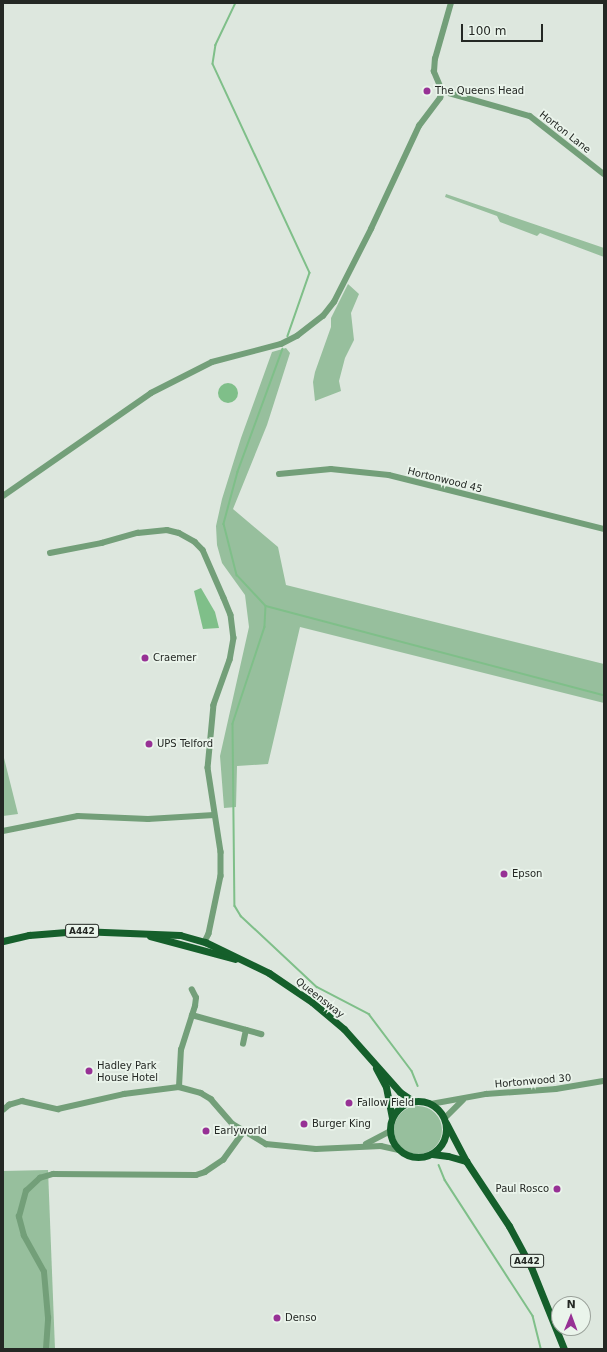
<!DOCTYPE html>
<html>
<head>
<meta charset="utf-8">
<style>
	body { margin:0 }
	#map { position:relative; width:607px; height:1352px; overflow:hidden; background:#dde7de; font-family:"DejaVu Sans",sans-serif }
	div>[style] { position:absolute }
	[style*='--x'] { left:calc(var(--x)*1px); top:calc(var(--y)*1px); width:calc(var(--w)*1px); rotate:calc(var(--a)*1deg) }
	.green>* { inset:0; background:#97bf9d }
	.round { border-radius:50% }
	.water>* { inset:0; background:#7fbf89 }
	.stream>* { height:1.5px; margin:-0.75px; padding:0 0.75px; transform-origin:0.75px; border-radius:0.75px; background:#7fbf89 }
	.minor>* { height:5.5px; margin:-2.75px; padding:0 2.75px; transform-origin:2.75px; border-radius:2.75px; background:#739f79 }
	.major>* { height:7px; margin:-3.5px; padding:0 3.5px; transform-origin:3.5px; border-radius:3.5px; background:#155f2b }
	.major>.ring { margin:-3.5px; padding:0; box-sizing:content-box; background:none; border:7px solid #155f2b; border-radius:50% }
	.dots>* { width:11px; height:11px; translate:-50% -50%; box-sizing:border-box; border:2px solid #eaf4eb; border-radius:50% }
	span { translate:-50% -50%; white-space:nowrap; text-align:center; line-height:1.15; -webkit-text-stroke:3.5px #eaf4eb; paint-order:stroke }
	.shield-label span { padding:1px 3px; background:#eaf4eb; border:1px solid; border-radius:3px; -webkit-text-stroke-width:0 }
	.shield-label { font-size:9px; color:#242824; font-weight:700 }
	.poi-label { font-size:10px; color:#242824 }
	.left { translate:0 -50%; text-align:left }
	.right { translate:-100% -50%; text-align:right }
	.street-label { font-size:10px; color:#242824 }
	.frame { position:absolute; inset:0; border:4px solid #242824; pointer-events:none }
	.north { position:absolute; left:551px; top:1296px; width:40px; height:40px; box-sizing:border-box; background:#eaf4eb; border:1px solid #9ba29b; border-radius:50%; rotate:1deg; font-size:11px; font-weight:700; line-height:16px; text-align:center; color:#242824 }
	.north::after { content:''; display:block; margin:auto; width:14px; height:18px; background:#973195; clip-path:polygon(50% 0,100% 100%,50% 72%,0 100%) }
	.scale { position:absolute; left:461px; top:24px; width:82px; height:18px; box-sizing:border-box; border:2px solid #242824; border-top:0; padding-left:5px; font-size:12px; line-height:14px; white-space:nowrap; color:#242824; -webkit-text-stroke:3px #eaf4eb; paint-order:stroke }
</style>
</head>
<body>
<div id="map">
	<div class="green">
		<i style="clip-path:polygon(446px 194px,604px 248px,604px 257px,540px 233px,537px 236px,500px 222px,497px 216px,445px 197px)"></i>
		<i style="clip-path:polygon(348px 284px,359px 294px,351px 313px,354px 340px,345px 358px,339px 381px,341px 391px,315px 401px,313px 382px,315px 372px,331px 327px,331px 318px)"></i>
		<i style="clip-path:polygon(286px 348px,290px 353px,267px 425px,233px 509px,278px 547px,286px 585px,604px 664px,604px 703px,300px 627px,268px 764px,237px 766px,236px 807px,224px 808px,220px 756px,249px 627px,245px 595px,222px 563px,217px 545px,216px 526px,222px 499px,241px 438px,272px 352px)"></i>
		<i style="clip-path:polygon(3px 754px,18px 814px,3px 816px)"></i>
		<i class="round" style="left:394px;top:1106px;width:48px;height:48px"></i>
		<i style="clip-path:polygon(48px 1170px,55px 1349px,3px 1349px,3px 1171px)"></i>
	</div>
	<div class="water">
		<i class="round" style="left:218px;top:383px;width:20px;height:20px"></i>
		<i style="clip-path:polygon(201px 588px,215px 612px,219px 628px,203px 629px,194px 591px)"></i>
	</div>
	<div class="stream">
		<i style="--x:236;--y:3;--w:47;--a:115.5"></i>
		<i style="--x:216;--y:45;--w:19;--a:99"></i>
		<i style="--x:213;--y:64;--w:230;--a:65.1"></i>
		<i style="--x:310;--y:273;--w:67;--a:109.2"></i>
		<i style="--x:283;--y:349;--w:131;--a:110.1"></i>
		<i style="--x:238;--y:472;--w:54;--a:105.1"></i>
		<i style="--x:224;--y:524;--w:53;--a:75.7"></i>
		<i style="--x:237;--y:575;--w:42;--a:46.9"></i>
		<i style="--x:266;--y:606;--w:350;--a:14.8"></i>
		<i style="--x:266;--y:606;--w:21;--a:93"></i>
		<i style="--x:265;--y:627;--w:102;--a:108.3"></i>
		<i style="--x:233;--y:724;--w:182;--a:89.4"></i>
		<i style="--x:235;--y:906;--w:12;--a:59"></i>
		<i style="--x:241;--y:916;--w:104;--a:43.1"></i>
		<i style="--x:317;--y:987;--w:59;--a:27.4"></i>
		<i style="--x:369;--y:1014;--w:71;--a:53"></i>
		<i style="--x:412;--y:1071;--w:16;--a:68"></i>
		<i style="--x:439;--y:1165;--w:16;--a:68"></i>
		<i style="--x:445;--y:1180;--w:162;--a:57.1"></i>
		<i style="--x:533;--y:1316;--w:34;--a:76"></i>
	</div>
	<div class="minor">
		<i style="--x:442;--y:91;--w:91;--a:15.9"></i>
		<i style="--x:530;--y:116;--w:94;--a:38.1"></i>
		<i style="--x:279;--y:474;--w:52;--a:-5.5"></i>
		<i style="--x:331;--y:469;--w:58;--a:5.9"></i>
		<i style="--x:389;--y:475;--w:222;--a:14.1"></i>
		<i style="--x:3;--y:496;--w:180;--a:-34.8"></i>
		<i style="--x:151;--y:393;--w:68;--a:-26.9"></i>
		<i style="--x:212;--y:362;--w:71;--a:-14.6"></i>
		<i style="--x:281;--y:344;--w:18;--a:-27"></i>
		<i style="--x:297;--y:336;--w:33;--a:-38"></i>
		<i style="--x:323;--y:316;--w:18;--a:-52"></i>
		<i style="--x:334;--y:302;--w:82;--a:-63.1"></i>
		<i style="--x:371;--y:229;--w:114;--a:-65"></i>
		<i style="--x:419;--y:126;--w:35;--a:-53"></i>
		<i style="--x:440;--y:98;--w:7;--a:-74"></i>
		<i style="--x:442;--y:91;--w:21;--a:-113"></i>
		<i style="--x:434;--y:72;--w:13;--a:-86"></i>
		<i style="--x:435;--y:59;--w:58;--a:-74.1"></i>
		<i style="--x:50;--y:553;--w:53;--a:-10.9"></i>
		<i style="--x:102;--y:543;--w:37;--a:-16"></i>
		<i style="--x:138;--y:533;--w:29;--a:-6"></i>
		<i style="--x:167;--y:530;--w:12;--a:14"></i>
		<i style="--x:179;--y:533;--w:18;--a:29"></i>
		<i style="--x:195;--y:542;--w:11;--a:45"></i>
		<i style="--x:203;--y:550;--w:52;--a:66.4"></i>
		<i style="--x:224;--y:598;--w:18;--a:68"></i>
		<i style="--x:231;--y:615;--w:23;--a:83"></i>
		<i style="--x:234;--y:638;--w:22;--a:100"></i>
		<i style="--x:230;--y:660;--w:48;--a:109.6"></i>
		<i style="--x:214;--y:705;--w:63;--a:95.4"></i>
		<i style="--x:208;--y:768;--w:85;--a:81.2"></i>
		<i style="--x:221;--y:852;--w:24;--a:90"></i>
		<i style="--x:221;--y:876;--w:59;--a:101.7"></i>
		<i style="--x:209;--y:934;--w:9;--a:117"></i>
		<i style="--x:3;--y:831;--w:76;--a:-11.3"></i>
		<i style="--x:78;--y:816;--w:70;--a:2.5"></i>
		<i style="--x:148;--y:819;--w:66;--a:-3.5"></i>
		<i style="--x:192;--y:1015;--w:72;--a:15.4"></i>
		<i style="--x:243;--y:1044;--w:14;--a:-78"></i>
		<i style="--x:179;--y:1087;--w:37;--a:-87"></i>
		<i style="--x:181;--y:1050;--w:46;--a:-72.3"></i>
		<i style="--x:195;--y:1006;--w:8;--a:-83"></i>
		<i style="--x:196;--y:998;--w:9;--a:-117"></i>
		<i style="--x:431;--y:1104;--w:56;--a:-10.3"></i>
		<i style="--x:486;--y:1094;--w:70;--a:-4.1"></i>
		<i style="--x:556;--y:1089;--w:49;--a:-9.5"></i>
		<i style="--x:3;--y:1110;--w:8;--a:-40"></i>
		<i style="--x:9;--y:1105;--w:14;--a:-17"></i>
		<i style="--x:22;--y:1101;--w:37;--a:13"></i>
		<i style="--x:58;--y:1109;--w:68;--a:-12.8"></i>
		<i style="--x:124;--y:1094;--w:55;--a:-7.3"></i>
		<i style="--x:179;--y:1087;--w:23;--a:15"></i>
		<i style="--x:201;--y:1093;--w:12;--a:31"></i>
		<i style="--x:211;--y:1099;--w:33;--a:49"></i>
		<i style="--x:233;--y:1124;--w:39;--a:31"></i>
		<i style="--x:266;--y:1144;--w:50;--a:5.7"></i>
		<i style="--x:316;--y:1149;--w:65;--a:-2.6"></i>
		<i style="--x:381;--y:1146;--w:17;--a:13"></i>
		<i style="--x:445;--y:1118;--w:25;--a:-45"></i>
		<i style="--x:366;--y:1144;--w:27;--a:-28"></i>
		<i style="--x:46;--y:1349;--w:31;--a:-86"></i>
		<i style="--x:48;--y:1318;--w:46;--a:-95"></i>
		<i style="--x:44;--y:1272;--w:41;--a:-119.1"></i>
		<i style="--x:24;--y:1236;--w:20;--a:-105"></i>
		<i style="--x:19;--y:1217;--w:27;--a:-75"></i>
		<i style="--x:26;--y:1191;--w:19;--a:-43"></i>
		<i style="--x:40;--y:1178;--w:14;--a:-17"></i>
		<i style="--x:53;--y:1174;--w:143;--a:0.4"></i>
		<i style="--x:196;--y:1175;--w:9;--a:-18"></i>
		<i style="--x:205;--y:1172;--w:22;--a:-34"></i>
		<i style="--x:223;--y:1160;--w:34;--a:-54"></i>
	</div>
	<div class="major">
		<i style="--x:150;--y:936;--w:88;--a:15.1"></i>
		<i style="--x:3;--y:941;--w:27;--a:-13"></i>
		<i style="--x:29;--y:935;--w:50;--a:-4.6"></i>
		<i style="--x:79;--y:931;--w:101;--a:2.3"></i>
		<i style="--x:180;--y:935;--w:26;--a:16"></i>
		<i style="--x:205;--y:942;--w:71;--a:25.8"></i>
		<i style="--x:269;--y:973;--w:52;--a:34"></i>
		<i style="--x:312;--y:1002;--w:42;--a:40.2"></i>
		<i style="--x:344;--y:1029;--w:84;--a:48.4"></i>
		<i style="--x:400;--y:1092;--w:16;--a:35"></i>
		<i style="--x:376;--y:1068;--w:21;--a:62"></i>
		<i style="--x:386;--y:1087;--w:31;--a:79"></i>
		<i class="ring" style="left:390px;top:1101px;width:49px;height:49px"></i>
		<i style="--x:446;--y:1123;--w:43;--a:62.2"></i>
		<i style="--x:466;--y:1161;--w:78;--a:56.5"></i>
		<i style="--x:509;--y:1226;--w:47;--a:61.8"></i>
		<i style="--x:531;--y:1267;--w:88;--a:68.1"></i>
		<i style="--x:432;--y:1154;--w:16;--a:7"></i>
		<i style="--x:448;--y:1156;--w:19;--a:16"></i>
	</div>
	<div class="dots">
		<i style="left:427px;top:91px;background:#973195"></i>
		<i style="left:145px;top:658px;background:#973195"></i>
		<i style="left:149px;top:744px;background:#973195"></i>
		<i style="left:504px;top:874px;background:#973195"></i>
		<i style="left:89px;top:1071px;background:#973195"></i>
		<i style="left:349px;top:1103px;background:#973195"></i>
		<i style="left:304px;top:1124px;background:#973195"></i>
		<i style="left:206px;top:1131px;background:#973195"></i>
		<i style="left:557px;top:1189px;background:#973195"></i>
		<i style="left:277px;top:1318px;background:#973195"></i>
	</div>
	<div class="shield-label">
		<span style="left:82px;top:931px">A442</span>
		<span style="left:527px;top:1261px">A442</span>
	</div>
	<div class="poi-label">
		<span class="left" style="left:435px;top:91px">The Queens Head</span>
		<span class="left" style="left:153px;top:658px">Craemer</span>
		<span class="left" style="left:157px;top:744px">UPS Telford</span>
		<span class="left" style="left:512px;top:874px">Epson</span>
		<span class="left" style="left:97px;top:1071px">Hadley Park<br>House Hotel</span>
		<span class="left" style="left:357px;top:1103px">Fallow Field</span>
		<span class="left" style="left:312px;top:1124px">Burger King</span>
		<span class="left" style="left:214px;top:1131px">Earlyworld</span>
		<span class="right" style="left:549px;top:1189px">Paul Rosco</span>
		<span class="left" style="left:285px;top:1318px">Denso</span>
	</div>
	<div class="street-label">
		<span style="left:565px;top:132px;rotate:38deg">Horton Lane</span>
		<span style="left:445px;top:480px;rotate:14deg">Hortonwood 45</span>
		<span style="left:320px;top:998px;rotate:38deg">Queensway</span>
		<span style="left:533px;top:1081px;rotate:-5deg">Hortonwood 30</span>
	</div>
	<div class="frame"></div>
	<div class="north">N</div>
	<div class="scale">100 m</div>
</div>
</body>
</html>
